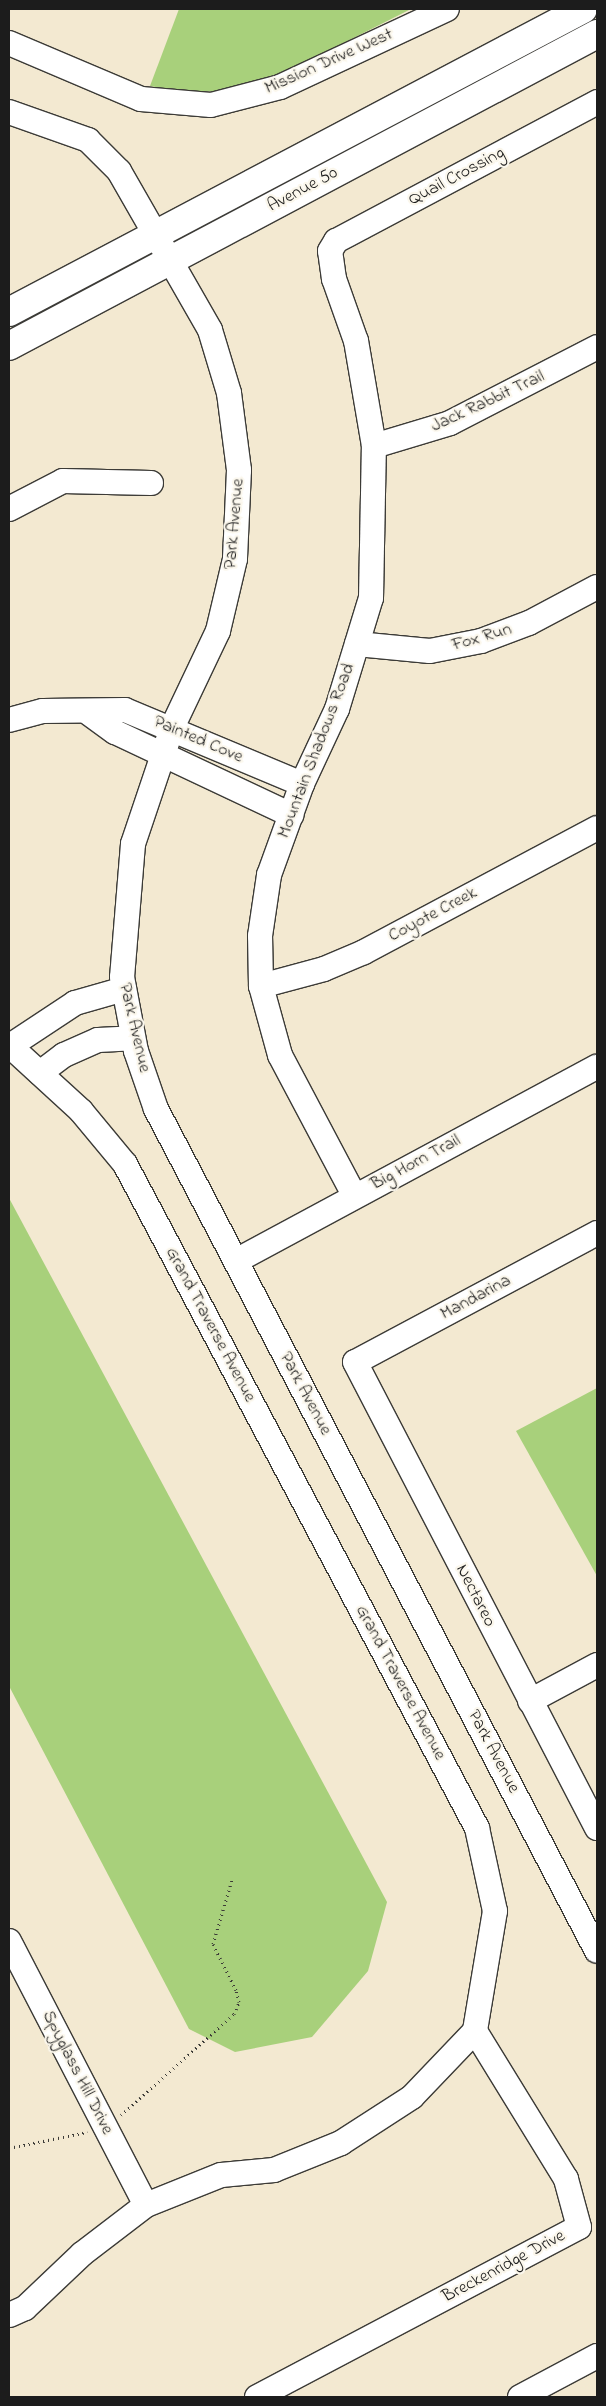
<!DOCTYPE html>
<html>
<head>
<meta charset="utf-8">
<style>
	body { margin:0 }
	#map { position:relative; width:606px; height:2406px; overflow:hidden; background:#f3e9d1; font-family:"Indie Flower",sans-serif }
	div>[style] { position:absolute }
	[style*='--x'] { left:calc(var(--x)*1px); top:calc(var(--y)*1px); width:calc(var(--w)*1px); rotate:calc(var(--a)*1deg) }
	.green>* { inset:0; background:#a8d07b }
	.path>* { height:3px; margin-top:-1.5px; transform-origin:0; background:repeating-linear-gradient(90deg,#3c3b37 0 1px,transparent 0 5px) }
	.roads { filter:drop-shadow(1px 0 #3c3b37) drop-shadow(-1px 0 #3c3b37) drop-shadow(0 1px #3c3b37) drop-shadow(0 -1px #3c3b37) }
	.minor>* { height:24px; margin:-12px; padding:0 12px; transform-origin:12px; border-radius:12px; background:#fff }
	.major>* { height:28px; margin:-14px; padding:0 14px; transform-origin:14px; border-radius:14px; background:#fff }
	span { translate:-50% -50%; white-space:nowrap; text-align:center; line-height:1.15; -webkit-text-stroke:4.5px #fbf7ec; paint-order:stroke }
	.street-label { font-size:18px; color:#1c1c1c }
	.frame { position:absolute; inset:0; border:10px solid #1c1c1c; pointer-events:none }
</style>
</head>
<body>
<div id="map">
	<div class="green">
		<i style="clip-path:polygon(179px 9px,411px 9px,274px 78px,228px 91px,182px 92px,150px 86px)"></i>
		<i style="clip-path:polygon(9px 1198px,387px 1902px,368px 1971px,312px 2037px,235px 2052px,189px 2029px,9px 1686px)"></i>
		<i style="clip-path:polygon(597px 1388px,597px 1576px,516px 1431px)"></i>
	</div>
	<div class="path">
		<i style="--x:121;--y:2115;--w:152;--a:-41.8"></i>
		<i style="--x:234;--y:2014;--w:13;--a:-67"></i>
		<i style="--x:239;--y:2002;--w:12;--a:-104"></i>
		<i style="--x:236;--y:1990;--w:51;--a:-116.6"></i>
		<i style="--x:213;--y:1944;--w:67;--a:-73.5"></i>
		<i style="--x:9;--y:2148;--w:80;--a:-11.6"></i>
	</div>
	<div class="roads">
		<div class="minor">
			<i style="--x:9;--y:43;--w:143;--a:23"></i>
			<i style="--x:141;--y:99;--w:70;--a:4.9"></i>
			<i style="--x:211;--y:105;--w:71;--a:-14.6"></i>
			<i style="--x:280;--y:87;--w:184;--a:-25"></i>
			<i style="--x:9;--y:112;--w:84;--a:19.5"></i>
			<i style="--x:88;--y:140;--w:44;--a:45"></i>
			<i style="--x:119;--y:171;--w:183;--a:60.2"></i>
			<i style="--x:210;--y:330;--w:66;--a:73.2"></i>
			<i style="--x:229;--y:393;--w:78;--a:82.6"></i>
			<i style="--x:239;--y:470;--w:89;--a:92.6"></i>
			<i style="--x:235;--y:559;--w:74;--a:103.3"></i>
			<i style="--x:218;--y:631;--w:107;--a:115.4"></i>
			<i style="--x:172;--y:728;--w:122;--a:108.6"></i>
			<i style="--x:133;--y:844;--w:133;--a:94.7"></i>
			<i style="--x:122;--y:977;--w:75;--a:79.3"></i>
			<i style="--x:136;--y:1051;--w:61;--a:71"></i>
			<i style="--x:156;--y:1109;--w:950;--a:62.36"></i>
			<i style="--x:374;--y:446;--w:79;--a:-16.8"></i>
			<i style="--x:450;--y:423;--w:165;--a:-27.3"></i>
			<i style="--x:9;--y:509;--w:61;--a:-27.4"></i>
			<i style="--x:63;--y:481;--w:88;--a:1.3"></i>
			<i style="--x:357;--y:644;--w:73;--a:5.5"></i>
			<i style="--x:430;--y:651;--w:52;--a:-11.1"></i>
			<i style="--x:481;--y:641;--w:51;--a:-20.6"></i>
			<i style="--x:529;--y:623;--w:77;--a:-27.9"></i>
			<i style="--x:90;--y:714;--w:31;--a:36"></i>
			<i style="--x:115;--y:732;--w:195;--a:25.2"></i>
			<i style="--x:9;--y:720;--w:35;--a:-15"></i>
			<i style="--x:43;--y:711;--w:82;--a:-0.7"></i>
			<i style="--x:125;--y:710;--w:192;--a:22.7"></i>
			<i style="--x:261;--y:986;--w:65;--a:-15.1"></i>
			<i style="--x:324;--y:969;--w:43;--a:-23"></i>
			<i style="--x:364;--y:952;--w:264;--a:-28"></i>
			<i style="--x:9;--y:1045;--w:98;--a:42.5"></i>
			<i style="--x:81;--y:1111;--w:69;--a:50.3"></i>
			<i style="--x:125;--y:1164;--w:752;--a:62.07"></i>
			<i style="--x:477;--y:1828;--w:85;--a:77.8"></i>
			<i style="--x:495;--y:1911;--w:122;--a:99.5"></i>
			<i style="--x:475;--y:2031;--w:91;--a:133.7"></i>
			<i style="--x:412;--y:2097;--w:85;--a:147.1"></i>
			<i style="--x:341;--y:2143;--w:72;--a:158.1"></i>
			<i style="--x:274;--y:2170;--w:53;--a:174.6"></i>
			<i style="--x:221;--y:2175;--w:81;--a:158.2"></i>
			<i style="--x:146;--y:2205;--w:81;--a:142.6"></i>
			<i style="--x:82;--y:2254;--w:79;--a:136.5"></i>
			<i style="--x:25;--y:2308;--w:17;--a:156"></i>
			<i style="--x:10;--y:1046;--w:78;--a:-33.5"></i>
			<i style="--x:75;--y:1003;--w:51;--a:-15.9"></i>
			<i style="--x:40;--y:1073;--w:30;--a:-37"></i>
			<i style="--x:64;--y:1055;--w:37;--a:-24"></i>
			<i style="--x:98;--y:1040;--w:35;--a:-3"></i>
			<i style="--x:354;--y:1195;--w:158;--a:-117.9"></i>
			<i style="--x:280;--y:1055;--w:72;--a:-105.4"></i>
			<i style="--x:261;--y:986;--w:50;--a:-91.1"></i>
			<i style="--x:260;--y:936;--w:62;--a:-81.6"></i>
			<i style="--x:269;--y:875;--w:97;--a:-70.1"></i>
			<i style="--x:302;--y:784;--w:83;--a:-65"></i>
			<i style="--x:337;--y:709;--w:116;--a:-73"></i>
			<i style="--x:371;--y:598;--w:152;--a:-88.9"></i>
			<i style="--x:374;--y:446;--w:107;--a:-99.7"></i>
			<i style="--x:356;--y:341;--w:66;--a:-109.5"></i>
			<i style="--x:334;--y:279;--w:28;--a:-98"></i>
			<i style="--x:330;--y:251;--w:12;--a:-59"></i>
			<i style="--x:336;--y:241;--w:296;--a:-28"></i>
			<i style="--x:597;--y:1233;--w:274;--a:151.9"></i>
			<i style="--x:355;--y:1362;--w:525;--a:62.56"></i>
			<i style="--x:236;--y:1261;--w:410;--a:-28.3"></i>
			<i style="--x:530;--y:1701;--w:76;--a:-28.2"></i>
			<i style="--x:9;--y:1941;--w:297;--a:62.6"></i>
			<i style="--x:257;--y:2397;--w:364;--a:-27.8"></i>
			<i style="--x:579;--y:2227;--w:50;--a:-105.2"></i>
			<i style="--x:566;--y:2179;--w:174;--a:-121.6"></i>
			<i style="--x:520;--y:2397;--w:87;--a:-28"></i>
		</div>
		<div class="major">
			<i style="--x:9;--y:312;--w:649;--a:-27.83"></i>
			<i style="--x:9;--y:346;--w:666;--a:-27.95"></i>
		</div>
	</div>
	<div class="street-label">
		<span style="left:329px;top:62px;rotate:-24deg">Mission Drive West</span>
		<span style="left:457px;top:177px;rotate:-28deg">Quail Crossing</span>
		<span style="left:303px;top:190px;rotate:-28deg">Avenue 50</span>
		<span style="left:488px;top:402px;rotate:-25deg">Jack Rabbit Trail</span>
		<span style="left:235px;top:524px;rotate:-85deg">Park Avenue</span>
		<span style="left:482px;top:638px;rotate:-16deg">Fox Run</span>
		<span style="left:198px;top:740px;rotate:23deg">Painted Cove</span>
		<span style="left:317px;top:751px;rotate:-69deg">Mountain Shadows Road</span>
		<span style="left:433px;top:915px;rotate:-28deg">Coyote Creek</span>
		<span style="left:134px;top:1028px;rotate:77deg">Park Avenue</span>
		<span style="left:416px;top:1163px;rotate:-28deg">Big Horn Trail</span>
		<span style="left:476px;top:1298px;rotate:-28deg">Mandarina</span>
		<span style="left:210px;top:1325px;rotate:62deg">Grand Traverse Avenue</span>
		<span style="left:305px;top:1394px;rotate:62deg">Park Avenue</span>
		<span style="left:475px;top:1596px;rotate:63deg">Nectareo</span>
		<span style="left:400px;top:1683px;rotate:62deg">Grand Traverse Avenue</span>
		<span style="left:493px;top:1752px;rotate:62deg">Park Avenue</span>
		<span style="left:77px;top:2073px;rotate:63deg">Spyglass Hill Drive</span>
		<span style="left:504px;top:2267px;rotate:-28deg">Breckenridge Drive</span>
	</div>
	<div class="frame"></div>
</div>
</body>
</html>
